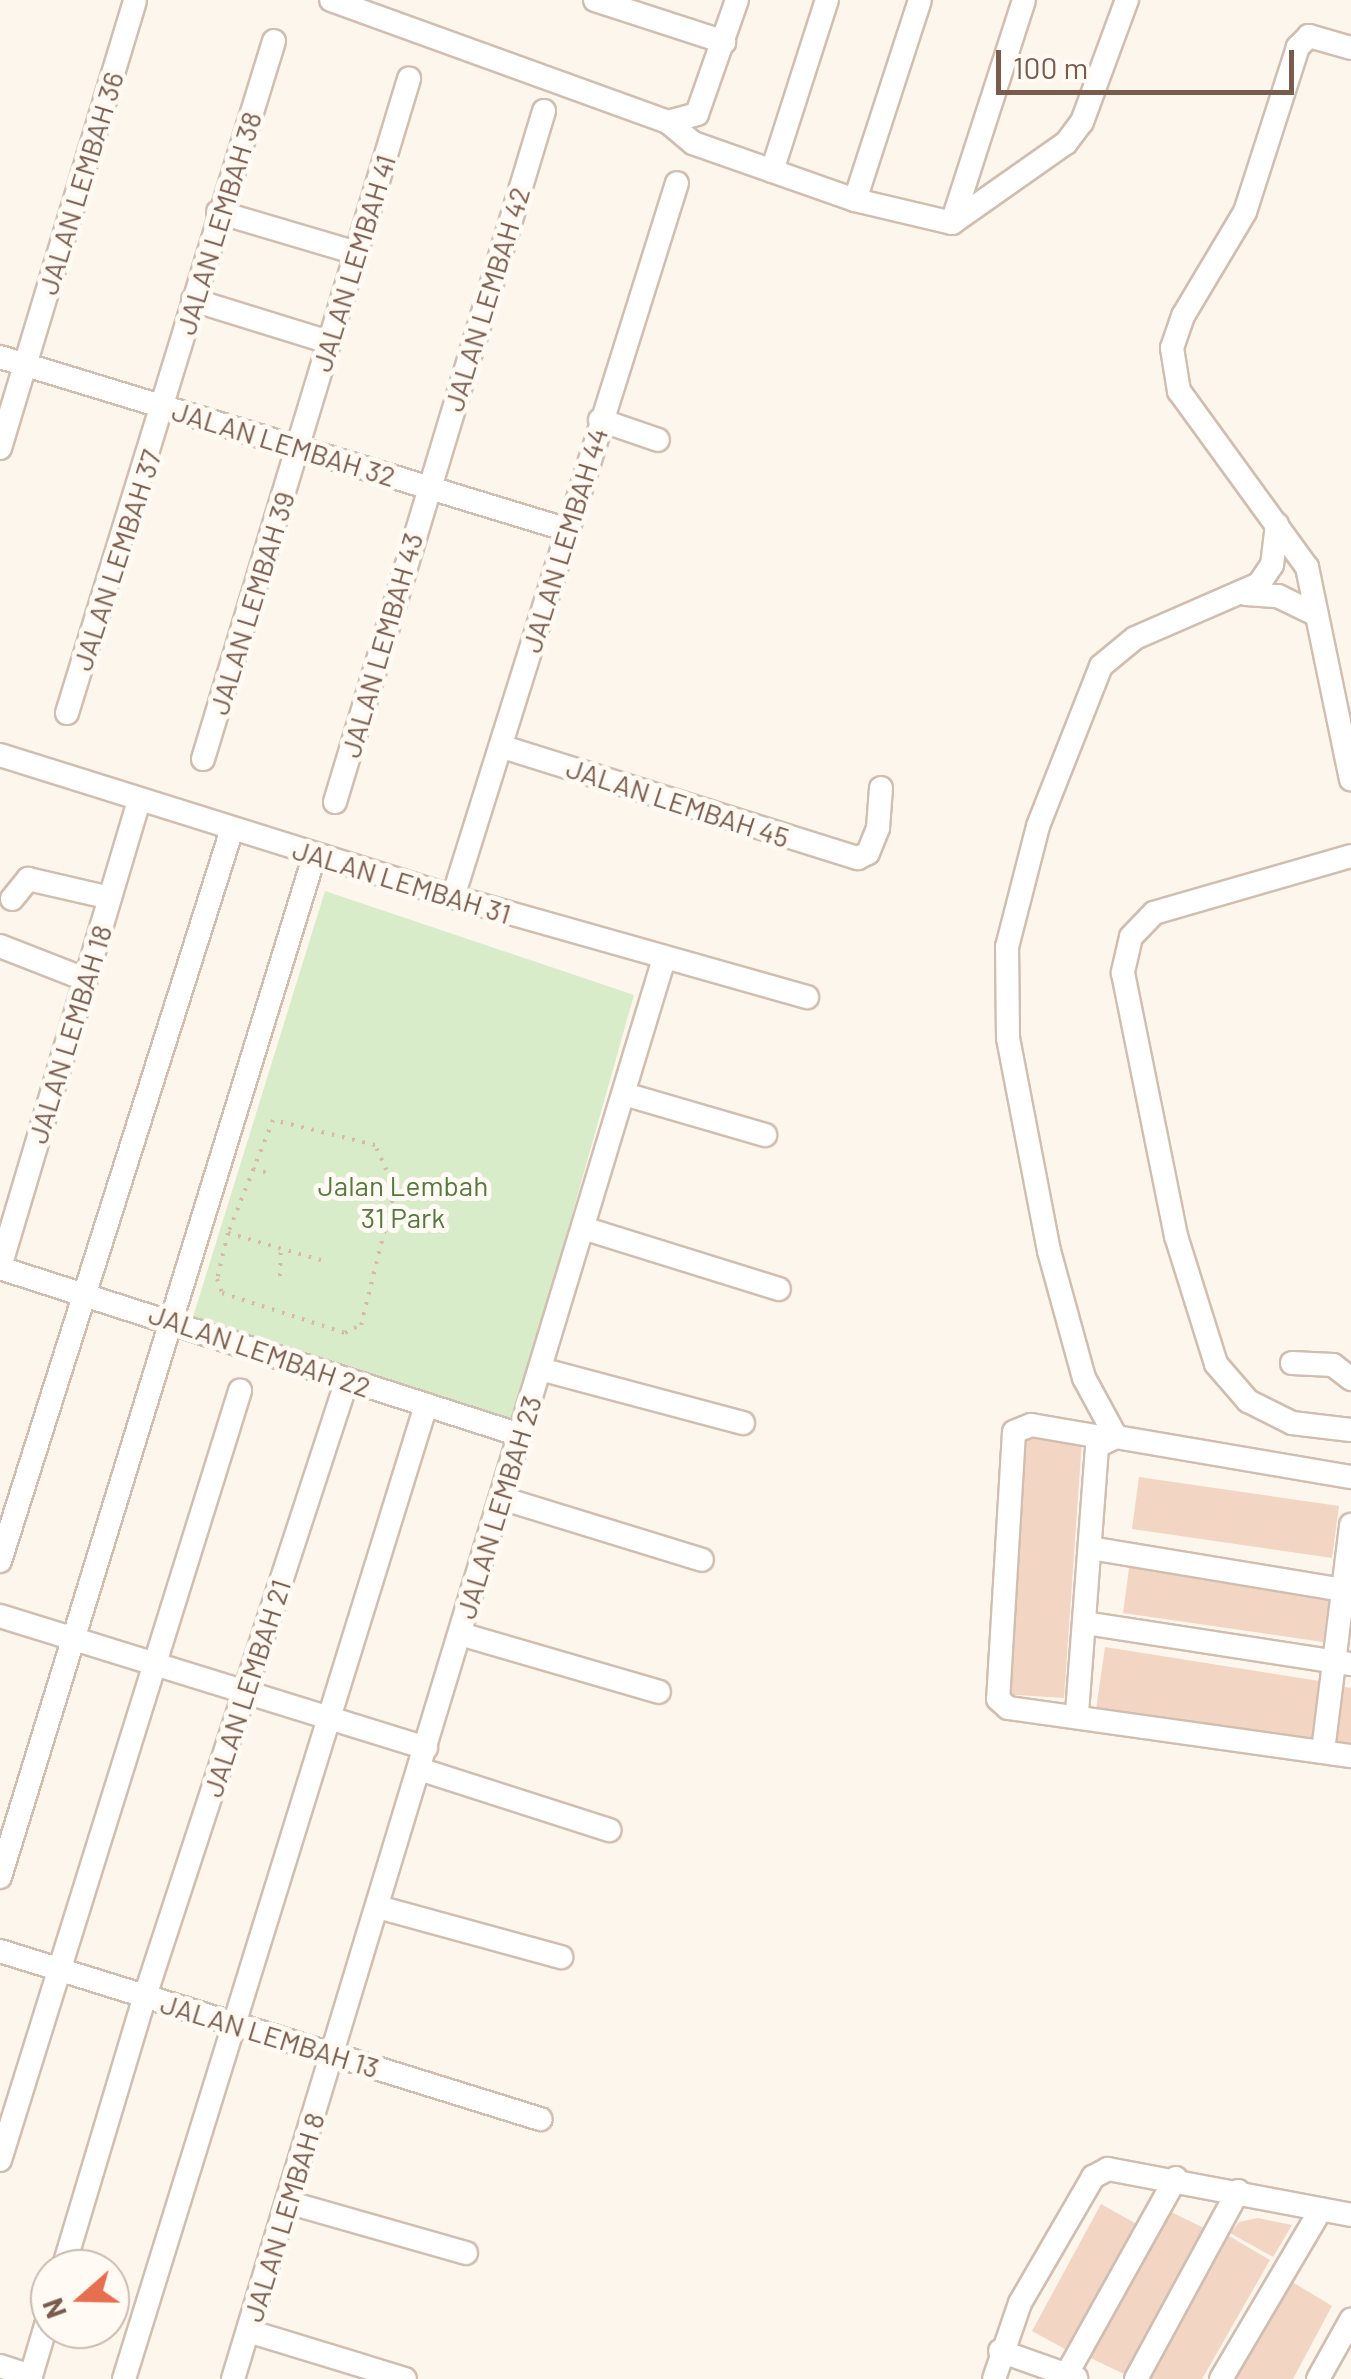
<!DOCTYPE html>
<html>
<head>
<meta charset="utf-8">
<style>
	body { margin:0 }
	#map { position:relative; width:1351px; height:2379px; overflow:hidden; background:#fdf6ec; font-family:Barlow,sans-serif }
	div>[style] { position:absolute }
	[style*='--x'] { left:calc(var(--x)*1px); top:calc(var(--y)*1px); width:calc(var(--w)*1px); rotate:calc(var(--a)*1deg) }
	.green>* { inset:0; background:#d8ecc9 }
	.building>* { inset:0; background:#f3d5c3 }
	.path>* { height:4px; margin-top:-2px; transform-origin:0; background:repeating-linear-gradient(90deg,#d9b8a5 0 2.5px,transparent 0 10.5px) }
	.roads { filter:drop-shadow(2px 0 #d1beb0) drop-shadow(-2px 0 #d1beb0) drop-shadow(0 2px #d1beb0) drop-shadow(0 -2px #d1beb0) }
	.minor>* { height:22px; margin:-11px; padding:0 11px; transform-origin:11px; border-radius:11px; background:#fff }
	span { translate:-50% -50%; white-space:nowrap; text-align:center; line-height:1.15; -webkit-text-stroke:10px #fffaf3; paint-order:stroke }
	.street-label { font-size:28px; color:#7a5c4d }
	.park-label { font-size:28px; color:#537a41 }
	.north { position:absolute; left:30px; top:2249px; width:100px; height:100px; box-sizing:border-box; background:#fffaf3; border:2px solid #cabbb1; border-radius:50%; rotate:250deg; font-size:28px; font-weight:700; line-height:40px; text-align:center; color:#7a5c4d }
	.north::after { content:''; display:block; margin:auto; width:35px; height:45px; background:#e76f51; clip-path:polygon(50% 0,100% 100%,50% 72%,0 100%) }
	.scale { position:absolute; left:996px; top:50px; width:298px; height:45px; box-sizing:border-box; border:5px solid #7a5c4d; border-top:0; padding-left:12px; font-size:30px; line-height:35px; white-space:nowrap; color:#7a5c4d; -webkit-text-stroke:8px #fffaf3; paint-order:stroke }
</style>
</head>
<body>
<div id="map">
	<div class="green">
		<i style="clip-path:polygon(325px 891px,634px 995px,513px 1424px,193px 1317px)"></i>
	</div>
	<div class="building">
		<i style="clip-path:polygon(1018px 1435px,1082px 1440px,1064px 1698px,1000px 1694px)"></i>
		<i style="clip-path:polygon(1139px 1477px,1339px 1506px,1332px 1558px,1132px 1529px)"></i>
		<i style="clip-path:polygon(1130px 1561px,1330px 1590px,1323px 1642px,1123px 1613px)"></i>
		<i style="clip-path:polygon(1105px 1647px,1326px 1682px,1317px 1744px,1096px 1709px)"></i>
		<i style="clip-path:polygon(1339px 1686px,1351px 1688px,1351px 1748px,1330px 1745px)"></i>
		<i style="clip-path:polygon(1101px 2204px,1142px 2227px,1074px 2354px,1032px 2331px)"></i>
		<i style="clip-path:polygon(1169px 2211px,1206px 2229px,1124px 2374px,1078px 2352px)"></i>
		<i style="clip-path:polygon(1258px 2218px,1292px 2225px,1273px 2257px,1230px 2233px,1239px 2222px)"></i>
		<i style="clip-path:polygon(1229px 2236px,1270px 2260px,1202px 2379px,1151px 2379px)"></i>
		<i style="clip-path:polygon(1289px 2280px,1332px 2306px,1293px 2379px,1231px 2379px)"></i>
	</div>
	<div class="path">
		<i style="--x:253;--y:1169;--w:20;--a:15"></i>
		<i style="--x:228;--y:1233;--w:47;--a:103.4"></i>
		<i style="--x:217;--y:1279;--w:15;--a:70"></i>
		<i style="--x:222;--y:1293;--w:129;--a:18"></i>
		<i style="--x:345;--y:1333;--w:18;--a:-27"></i>
		<i style="--x:361;--y:1325;--w:140;--a:-76"></i>
		<i style="--x:395;--y:1189;--w:48;--a:-114.4"></i>
		<i style="--x:375;--y:1145;--w:105;--a:-166.2"></i>
		<i style="--x:273;--y:1120;--w:122;--a:111.7"></i>
		<i style="--x:228;--y:1233;--w:97;--a:16.2"></i>
		<i style="--x:280;--y:1276;--w:28;--a:-88"></i>
	</div>
	<div class="roads">
		<div class="minor">
			<i style="--x:331;--y:0;--w:358;--a:19.9"></i>
			<i style="--x:668;--y:122;--w:33;--a:40"></i>
			<i style="--x:693;--y:143;--w:172;--a:19.4"></i>
			<i style="--x:855;--y:200;--w:100;--a:13.3"></i>
			<i style="--x:952;--y:223;--w:139;--a:-35.1"></i>
			<i style="--x:1066;--y:143;--w:26;--a:-53"></i>
			<i style="--x:1082;--y:122;--w:130;--a:-69.8"></i>
			<i style="--x:595;--y:0;--w:136;--a:18"></i>
			<i style="--x:1351;--y:48;--w:44;--a:-164.1"></i>
			<i style="--x:1309;--y:36;--w:16;--a:135"></i>
			<i style="--x:1298;--y:47;--w:173;--a:107.8"></i>
			<i style="--x:1245;--y:212;--w:121;--a:120.8"></i>
			<i style="--x:1183;--y:316;--w:34;--a:109"></i>
			<i style="--x:1172;--y:348;--w:44;--a:80.8"></i>
			<i style="--x:1179;--y:391;--w:218;--a:54"></i>
			<i style="--x:1307;--y:567;--w:217;--a:78.3"></i>
			<i style="--x:668;--y:122;--w:30;--a:-15"></i>
			<i style="--x:697;--y:114;--w:121;--a:-70.7"></i>
			<i style="--x:772;--y:171;--w:180;--a:-72.2"></i>
			<i style="--x:855;--y:200;--w:210;--a:-72"></i>
			<i style="--x:218;--y:212;--w:144;--a:16.5"></i>
			<i style="--x:952;--y:223;--w:234;--a:-72.1"></i>
			<i style="--x:193;--y:300;--w:142;--a:17.2"></i>
			<i style="--x:0;--y:357;--w:594;--a:16.94"></i>
			<i style="--x:600;--y:420;--w:61;--a:19"></i>
			<i style="--x:0;--y:448;--w:466;--a:-73.2"></i>
			<i style="--x:1246;--y:594;--w:32;--a:4"></i>
			<i style="--x:1278;--y:596;--w:43;--a:26"></i>
			<i style="--x:67;--y:713;--w:703;--a:-72.88"></i>
			<i style="--x:503;--y:747;--w:372;--a:17.4"></i>
			<i style="--x:858;--y:858;--w:11;--a:-27"></i>
			<i style="--x:868;--y:853;--w:27;--a:-68"></i>
			<i style="--x:878;--y:828;--w:40;--a:-85.7"></i>
			<i style="--x:0;--y:755;--w:475;--a:17.4"></i>
			<i style="--x:453;--y:897;--w:368;--a:15.8"></i>
			<i style="--x:203;--y:759;--w:711;--a:-73.15"></i>
			<i style="--x:335;--y:802;--w:722;--a:-73.17"></i>
			<i style="--x:1351;--y:856;--w:205;--a:163.9"></i>
			<i style="--x:1154;--y:913;--w:33;--a:134"></i>
			<i style="--x:1131;--y:937;--w:37;--a:103"></i>
			<i style="--x:1123;--y:973;--w:268;--a:78.6"></i>
			<i style="--x:1176;--y:1236;--w:134;--a:72.6"></i>
			<i style="--x:1216;--y:1364;--w:49;--a:49.1"></i>
			<i style="--x:1248;--y:1401;--w:49;--a:26.6"></i>
			<i style="--x:1292;--y:1423;--w:59;--a:6.8"></i>
			<i style="--x:453;--y:897;--w:748;--a:-72.58"></i>
			<i style="--x:12;--y:899;--w:26;--a:-51"></i>
			<i style="--x:28;--y:879;--w:84;--a:13"></i>
			<i style="--x:0;--y:946;--w:90;--a:21.4"></i>
			<i style="--x:624;--y:1094;--w:147;--a:16.2"></i>
			<i style="--x:583;--y:1228;--w:205;--a:17.3"></i>
			<i style="--x:0;--y:1267;--w:485;--a:-73.4"></i>
			<i style="--x:0;--y:1268;--w:546;--a:17.8"></i>
			<i style="--x:1292;--y:1363;--w:41;--a:2.8"></i>
			<i style="--x:1333;--y:1365;--w:23;--a:38"></i>
			<i style="--x:540;--y:1369;--w:210;--a:14.9"></i>
			<i style="--x:1116;--y:1437;--w:67;--a:-118.5"></i>
			<i style="--x:1084;--y:1378;--w:132;--a:-105.4"></i>
			<i style="--x:1049;--y:1251;--w:217;--a:-100.9"></i>
			<i style="--x:1008;--y:1038;--w:91;--a:-90.6"></i>
			<i style="--x:1007;--y:947;--w:125;--a:-75.6"></i>
			<i style="--x:1038;--y:826;--w:172;--a:-68.5"></i>
			<i style="--x:1101;--y:666;--w:44;--a:-39.5"></i>
			<i style="--x:1135;--y:638;--w:135;--a:-23.5"></i>
			<i style="--x:1259;--y:584;--w:23;--a:-56"></i>
			<i style="--x:1272;--y:565;--w:41;--a:-83"></i>
			<i style="--x:1107;--y:1438;--w:77;--a:-170.3"></i>
			<i style="--x:1031;--y:1425;--w:18;--a:158"></i>
			<i style="--x:1014;--y:1432;--w:267;--a:93.4"></i>
			<i style="--x:998;--y:1699;--w:13;--a:42"></i>
			<i style="--x:1008;--y:1708;--w:346;--a:8"></i>
			<i style="--x:501;--y:1498;--w:210;--a:17.1"></i>
			<i style="--x:1090;--y:1548;--w:265;--a:9.4"></i>
			<i style="--x:0;--y:1561;--w:768;--a:-72.41"></i>
			<i style="--x:0;--y:1616;--w:446;--a:17.2"></i>
			<i style="--x:1085;--y:1623;--w:269;--a:8.8"></i>
			<i style="--x:460;--y:1634;--w:207;--a:16.2"></i>
			<i style="--x:1077;--y:1713;--w:268;--a:-85.7"></i>
			<i style="--x:1097;--y:1446;--w:21;--a:-25"></i>
			<i style="--x:1116;--y:1437;--w:238;--a:9.7"></i>
			<i style="--x:1323;--y:1751;--w:228;--a:-82.9"></i>
			<i style="--x:419;--y:1769;--w:200;--a:17.8"></i>
			<i style="--x:0;--y:1877;--w:1070;--a:-72.89"></i>
			<i style="--x:378;--y:1907;--w:190;--a:15.3"></i>
			<i style="--x:0;--y:1951;--w:566;--a:17.28"></i>
			<i style="--x:0;--y:2160;--w:806;--a:-72.67"></i>
			<i style="--x:287;--y:2202;--w:186;--a:15.9"></i>
			<i style="--x:63;--y:2269;--w:285;--a:-73.3"></i>
			<i style="--x:145;--y:1996;--w:648;--a:-71.84"></i>
			<i style="--x:248;--y:2331;--w:164;--a:17"></i>
			<i style="--x:1000;--y:2351;--w:81;--a:19.6"></i>
			<i style="--x:0;--y:2366;--w:33;--a:18"></i>
			<i style="--x:30;--y:2379;--w:70;--a:-73.4"></i>
			<i style="--x:124;--y:2379;--w:1020;--a:-72.77"></i>
			<i style="--x:233;--y:2379;--w:1484;--a:-73.12"></i>
			<i style="--x:994;--y:2379;--w:80;--a:-71.1"></i>
			<i style="--x:1020;--y:2303;--w:146;--a:-59.9"></i>
			<i style="--x:1093;--y:2177;--w:17;--a:-28"></i>
			<i style="--x:1108;--y:2169;--w:247;--a:10.7"></i>
			<i style="--x:1064;--y:2379;--w:230;--a:-60.9"></i>
			<i style="--x:1136;--y:2379;--w:214;--a:-61.5"></i>
			<i style="--x:1221;--y:2379;--w:197;--a:-59.5"></i>
			<i style="--x:1318;--y:2379;--w:68;--a:-60.8"></i>
		</div>
	</div>
	<div class="street-label">
		<span style="left:80px;top:183px;rotate:-73deg">JALAN LEMBAH 36</span>
		<span style="left:218px;top:223px;rotate:-73deg">JALAN LEMBAH 38</span>
		<span style="left:353px;top:263px;rotate:-73deg">JALAN LEMBAH 41</span>
		<span style="left:486px;top:299px;rotate:-73deg">JALAN LEMBAH 42</span>
		<span style="left:284px;top:443px;rotate:17deg">JALAN LEMBAH 32</span>
		<span style="left:564px;top:540px;rotate:-73deg">JALAN LEMBAH 44</span>
		<span style="left:116px;top:560px;rotate:-72deg">JALAN LEMBAH 37</span>
		<span style="left:251px;top:603px;rotate:-73deg">JALAN LEMBAH 39</span>
		<span style="left:381px;top:645px;rotate:-74deg">JALAN LEMBAH 43</span>
		<span style="left:678px;top:802px;rotate:18deg">JALAN LEMBAH 45</span>
		<span style="left:402px;top:881px;rotate:17deg">JALAN LEMBAH 31</span>
		<span style="left:69px;top:1034px;rotate:-73deg">JALAN LEMBAH 18</span>
		<span style="left:260px;top:1350px;rotate:19deg">JALAN LEMBAH 22</span>
		<span style="left:498px;top:1507px;rotate:-73deg">JALAN LEMBAH 23</span>
		<span style="left:246px;top:1688px;rotate:-72deg">JALAN LEMBAH 21</span>
		<span style="left:270px;top:2035px;rotate:17deg">JALAN LEMBAH 13</span>
		<span style="left:283px;top:2217px;rotate:-73deg">JALAN LEMBAH 8</span>
	</div>
	<div class="park-label">
		<span style="left:403px;top:1201px">Jalan Lembah<br>31 Park</span>
	</div>
	<div class="north">N</div>
	<div class="scale">100 m</div>
</div>
</body>
</html>
